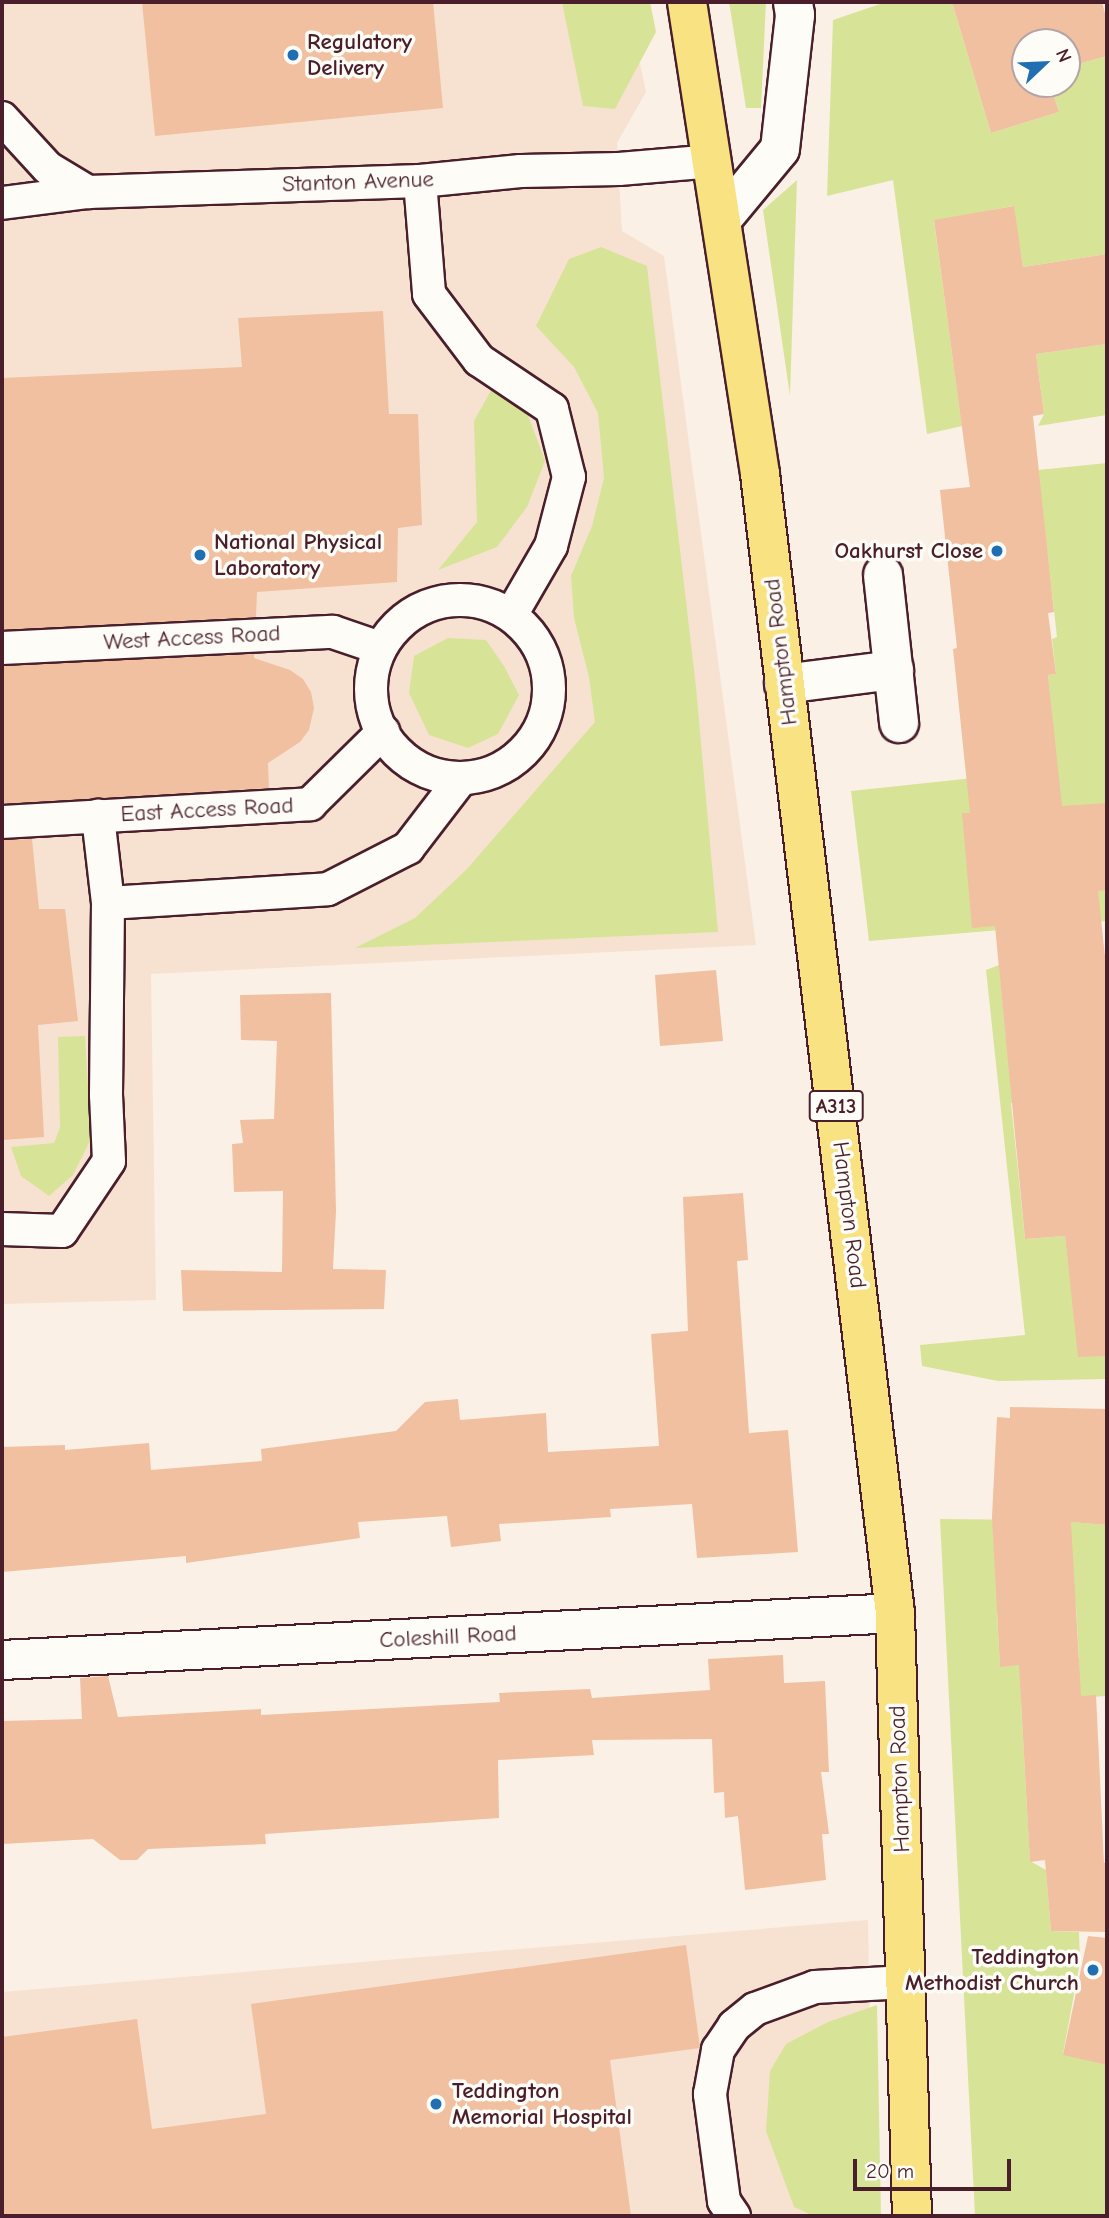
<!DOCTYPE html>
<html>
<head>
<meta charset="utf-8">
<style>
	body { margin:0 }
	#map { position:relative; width:1109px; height:2218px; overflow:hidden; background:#faf0e6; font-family:"Comic Neue",sans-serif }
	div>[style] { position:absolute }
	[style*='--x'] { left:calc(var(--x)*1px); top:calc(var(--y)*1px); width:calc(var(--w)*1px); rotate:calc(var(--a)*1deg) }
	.built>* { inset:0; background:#f7e2d1 }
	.green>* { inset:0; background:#d7e497 }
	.building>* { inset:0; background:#f0c0a0 }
	.roads { filter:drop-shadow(2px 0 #4a1f2b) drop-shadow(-2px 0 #4a1f2b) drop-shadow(0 2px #4a1f2b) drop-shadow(0 -2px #4a1f2b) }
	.lane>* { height:32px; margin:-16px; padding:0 16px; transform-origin:16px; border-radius:16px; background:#fdfcf7 }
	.lane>.ring { margin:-16px; padding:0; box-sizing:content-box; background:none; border:32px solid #fdfcf7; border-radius:50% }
	.street>* { height:38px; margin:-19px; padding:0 19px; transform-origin:19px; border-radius:19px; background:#fdfcf7 }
	.primary>* { height:38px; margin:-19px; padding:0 19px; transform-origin:19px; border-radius:19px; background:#f8e281 }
	.dots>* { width:19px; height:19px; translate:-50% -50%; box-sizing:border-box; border:4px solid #fdfcf7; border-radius:50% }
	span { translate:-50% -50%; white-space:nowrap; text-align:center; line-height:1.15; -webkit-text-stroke:7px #fdfcf7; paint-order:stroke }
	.shield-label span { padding:2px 5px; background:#fdfcf7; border:2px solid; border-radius:5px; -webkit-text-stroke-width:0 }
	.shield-label { font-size:21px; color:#4a1f2b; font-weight:700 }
	.poi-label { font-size:23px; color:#4a1f2b; font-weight:700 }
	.left { translate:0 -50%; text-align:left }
	.right { translate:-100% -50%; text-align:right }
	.street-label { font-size:23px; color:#4a1f2b }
	.frame { position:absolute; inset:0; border:4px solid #4a1f2b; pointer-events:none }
	.north { position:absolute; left:1011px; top:28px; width:70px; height:70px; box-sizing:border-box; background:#fdfcf7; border:2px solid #b5a4a5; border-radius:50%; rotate:67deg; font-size:19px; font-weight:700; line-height:28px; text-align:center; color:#4a1f2b }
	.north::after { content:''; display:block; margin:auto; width:24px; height:32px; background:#1f6fb2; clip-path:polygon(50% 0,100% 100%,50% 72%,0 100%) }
	.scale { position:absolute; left:853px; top:2159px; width:158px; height:32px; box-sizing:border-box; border:4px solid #4a1f2b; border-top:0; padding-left:9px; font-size:21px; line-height:24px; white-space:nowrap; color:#4a1f2b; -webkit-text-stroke:5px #fdfcf7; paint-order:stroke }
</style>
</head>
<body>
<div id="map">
	<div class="built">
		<i style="clip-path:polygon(2px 2px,627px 2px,646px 92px,617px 143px,622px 231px,664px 256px,756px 945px,151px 974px,156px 1300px,2px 1304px)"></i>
		<i style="clip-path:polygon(868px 1920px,873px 2216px,2px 2216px,2px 1992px)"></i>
	</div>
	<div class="green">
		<i style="clip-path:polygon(562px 2px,650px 2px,656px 32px,615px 109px,583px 106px)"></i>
		<i style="clip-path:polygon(729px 2px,766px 2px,761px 108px,746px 108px)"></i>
		<i style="clip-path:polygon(886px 2px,952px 2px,991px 133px,1059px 112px,1050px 84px,1067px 84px,1067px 67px,1107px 56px,1107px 254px,1023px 267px,1013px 206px,934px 221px,962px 426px,927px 434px,893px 180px,827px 196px,833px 20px)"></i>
		<i style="clip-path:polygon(797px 180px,790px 396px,763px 210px)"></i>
		<i style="clip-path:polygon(601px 247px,647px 266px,696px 687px,718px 932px,355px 948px,415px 918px,467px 869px,595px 722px,589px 677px,574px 618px,571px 576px,592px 526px,604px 478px,598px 413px,574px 367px,536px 326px,569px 259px)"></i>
		<i style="clip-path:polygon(1107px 344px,1107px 415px,1038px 426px,1044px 414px,1036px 354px)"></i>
		<i style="clip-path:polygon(494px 385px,525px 407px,545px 461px,527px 507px,497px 547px,438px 570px,477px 522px,474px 421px)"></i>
		<i style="clip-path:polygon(1107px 463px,1107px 921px,869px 941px,851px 791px,1057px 769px,1048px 675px,1056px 674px,1052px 639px,1057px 637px,1038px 470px)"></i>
		<i style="clip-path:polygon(448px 638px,486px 640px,504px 666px,519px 695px,498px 734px,468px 748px,429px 735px,409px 693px,414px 656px)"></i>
		<i style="clip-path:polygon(999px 965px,1006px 1037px,1052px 1098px,1011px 1103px,1025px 1239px,1065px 1236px,1077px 1339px,1107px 1336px,1107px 1379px,998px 1381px,922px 1366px,920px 1345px,1025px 1335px,986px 970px)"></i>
		<i style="clip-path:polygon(85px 1036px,91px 1139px,73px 1175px,49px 1196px,21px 1176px,11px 1147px,54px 1143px,60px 1128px,58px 1037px)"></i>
		<i style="clip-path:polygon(evenodd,940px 1519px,1051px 1520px,1107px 1525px,1107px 1696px,1021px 1701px,1030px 1861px,1046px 1870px,1051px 1931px,1079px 1932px,1080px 1962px,1063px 2054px,1107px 2065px,1107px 2216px,975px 2216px,940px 1519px,1076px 1605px,1079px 1658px,1000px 1666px,997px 1613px,1076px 1605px)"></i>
		<i style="clip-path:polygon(877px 2005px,881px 2216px,814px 2216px,794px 2207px,766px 2131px,770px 2071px,786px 2044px,828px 2022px)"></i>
	</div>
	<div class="building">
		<i style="clip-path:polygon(142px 2px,433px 2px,443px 108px,155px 136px)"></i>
		<i style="clip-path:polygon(952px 2px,1102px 2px,1107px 21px,1107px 56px,1067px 67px,1067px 42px,1025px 42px,1025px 84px,1050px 84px,1059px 112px,991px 133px)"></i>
		<i style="clip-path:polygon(1014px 206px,1023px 267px,1107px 254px,1107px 344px,1036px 354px,1044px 414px,1033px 416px,1054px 612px,1048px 613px,1056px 674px,1048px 675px,1062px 806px,1107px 803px,1107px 890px,1098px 891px,1107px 975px,1107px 1356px,1078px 1357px,1065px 1236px,1025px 1239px,995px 926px,972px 928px,962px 813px,970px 813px,953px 649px,957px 648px,940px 490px,970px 487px,934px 220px)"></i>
		<i style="clip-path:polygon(383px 311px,389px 414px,418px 414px,422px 525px,398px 528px,397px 582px,257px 592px,256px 617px,2px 630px,2px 378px,242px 367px,238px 318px)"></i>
		<i style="clip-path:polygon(254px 654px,254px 658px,290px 670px,303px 679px,311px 692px,314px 708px,309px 730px,300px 742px,268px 763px,269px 788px,2px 804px,2px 666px)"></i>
		<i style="clip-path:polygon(32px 839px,39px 909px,65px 909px,78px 1021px,38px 1025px,44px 1137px,2px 1140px,2px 840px)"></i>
		<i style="clip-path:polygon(716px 970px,723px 1041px,660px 1046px,655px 975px)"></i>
		<i style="clip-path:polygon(331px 993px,336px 1211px,333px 1269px,386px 1270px,384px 1309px,183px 1311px,181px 1270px,282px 1272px,283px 1191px,234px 1192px,232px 1144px,243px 1143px,240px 1120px,274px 1119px,277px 1041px,241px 1040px,240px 995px)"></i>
		<i style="clip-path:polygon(743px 1193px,748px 1260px,737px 1261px,749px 1433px,788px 1430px,798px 1552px,697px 1558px,692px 1504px,610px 1509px,611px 1517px,499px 1524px,501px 1541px,451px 1547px,447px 1516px,358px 1522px,360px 1538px,186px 1563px,186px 1556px,2px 1572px,2px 1447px,65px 1445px,65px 1450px,149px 1443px,151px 1470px,262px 1461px,261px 1449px,396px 1431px,425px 1402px,458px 1399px,460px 1420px,546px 1413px,548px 1452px,659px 1446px,651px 1334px,688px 1331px,683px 1197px)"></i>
		<i style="clip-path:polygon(1010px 1407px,1107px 1409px,1107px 1525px,1071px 1522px,1081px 1696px,1096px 1695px,1104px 1863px,1107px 1862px,1107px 1932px,1051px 1931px,1045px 1860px,1030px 1862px,1019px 1665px,1000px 1667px,992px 1517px,997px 1417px,1010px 1418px)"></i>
		<i style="clip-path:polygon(783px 1655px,784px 1683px,825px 1681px,829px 1772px,821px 1772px,829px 1834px,822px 1834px,826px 1880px,745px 1890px,738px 1816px,725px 1818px,724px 1792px,714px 1793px,712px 1739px,592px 1740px,594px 1755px,498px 1760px,499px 1818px,265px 1834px,266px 1844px,148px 1849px,137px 1860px,120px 1860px,93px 1839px,2px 1844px,2px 1721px,82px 1719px,80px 1678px,108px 1676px,118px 1717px,261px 1709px,261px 1715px,500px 1702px,499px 1693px,590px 1689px,592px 1698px,710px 1690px,708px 1659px)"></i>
		<i style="clip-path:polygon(1088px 1936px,1107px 1938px,1107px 2065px,1063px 2055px)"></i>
		<i style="clip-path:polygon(686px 1945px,700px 2048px,610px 2060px,631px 2216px,2px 2216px,2px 2037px,137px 2019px,152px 2129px,266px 2114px,251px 2004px)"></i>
	</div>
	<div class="roads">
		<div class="lane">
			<i style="--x:2;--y:118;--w:68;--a:47.4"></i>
			<i style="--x:48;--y:168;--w:47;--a:31"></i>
			<i style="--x:420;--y:181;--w:113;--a:85.4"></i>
			<i style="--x:429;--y:294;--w:83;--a:52.9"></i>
			<i style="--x:479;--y:360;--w:88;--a:33.9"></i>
			<i style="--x:552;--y:409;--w:70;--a:76"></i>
			<i style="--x:569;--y:477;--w:71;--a:104.6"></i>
			<i style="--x:551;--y:546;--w:80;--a:120.1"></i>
			<i style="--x:2;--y:203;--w:87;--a:-7.3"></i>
			<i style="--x:88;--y:192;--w:332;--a:-1.9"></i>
			<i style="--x:420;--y:181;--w:101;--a:-5.7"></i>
			<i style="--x:521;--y:171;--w:98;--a:-1.2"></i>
			<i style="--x:619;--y:169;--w:95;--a:-4.8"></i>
			<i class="ring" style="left:371px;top:600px;width:146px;height:146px"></i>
			<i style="--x:2;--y:648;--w:331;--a:-2.8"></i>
			<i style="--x:333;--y:632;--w:50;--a:18.8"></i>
			<i style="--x:2;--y:822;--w:309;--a:-3.3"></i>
			<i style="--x:310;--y:804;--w:103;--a:-44.6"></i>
			<i style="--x:108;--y:903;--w:220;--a:-3.6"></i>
			<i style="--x:328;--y:889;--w:90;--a:-27.1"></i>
			<i style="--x:408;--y:848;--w:87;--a:-52.5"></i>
			<i style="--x:2;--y:1229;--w:60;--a:1.9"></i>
			<i style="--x:62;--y:1231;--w:84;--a:-56.1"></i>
			<i style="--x:109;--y:1161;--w:66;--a:-92.6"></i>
			<i style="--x:106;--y:1095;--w:192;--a:-89.4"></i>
			<i style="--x:108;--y:903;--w:88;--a:-96.6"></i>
			<i style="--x:734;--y:2216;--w:18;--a:-124"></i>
			<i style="--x:724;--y:2201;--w:108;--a:-97.5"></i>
			<i style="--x:710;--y:2094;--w:45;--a:-79.7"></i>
			<i style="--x:718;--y:2050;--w:29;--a:-56"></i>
			<i style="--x:734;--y:2026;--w:27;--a:-39"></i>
			<i style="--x:755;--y:2009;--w:64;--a:-20.1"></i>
			<i style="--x:815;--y:1987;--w:91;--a:-3.1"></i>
		</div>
		<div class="street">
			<i style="--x:723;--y:218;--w:89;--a:-50.4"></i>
			<i style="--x:780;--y:149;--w:135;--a:-83.6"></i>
			<i style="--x:795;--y:15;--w:13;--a:-99"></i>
			<i style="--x:883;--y:575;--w:149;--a:83.8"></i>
			<i style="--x:784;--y:684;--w:111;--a:-7.3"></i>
			<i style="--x:2;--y:1660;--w:894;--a:-3.01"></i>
		</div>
		<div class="primary">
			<i style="--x:687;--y:2;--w:478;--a:81.2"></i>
			<i style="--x:760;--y:474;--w:1147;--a:83.24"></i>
			<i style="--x:895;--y:1613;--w:603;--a:88.39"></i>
		</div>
	</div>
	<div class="dots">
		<i style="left:293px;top:55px;background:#1f6fb2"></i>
		<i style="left:997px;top:551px;background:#1f6fb2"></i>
		<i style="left:200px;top:555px;background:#1f6fb2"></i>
		<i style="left:1093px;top:1970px;background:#1f6fb2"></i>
		<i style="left:436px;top:2104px;background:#1f6fb2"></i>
	</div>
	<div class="shield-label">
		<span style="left:836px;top:1106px">A313</span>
	</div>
	<div class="poi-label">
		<span class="left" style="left:307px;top:55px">Regulatory<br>Delivery</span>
		<span class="left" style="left:214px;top:555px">National Physical<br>Laboratory</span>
		<span class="right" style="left:983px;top:551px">Oakhurst Close</span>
		<span class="right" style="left:1079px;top:1970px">Teddington<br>Methodist Church</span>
		<span class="left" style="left:452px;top:2104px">Teddington<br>Memorial Hospital</span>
	</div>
	<div class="street-label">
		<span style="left:358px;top:182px;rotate:-2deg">Stanton Avenue</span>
		<span style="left:192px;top:638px;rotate:-3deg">West Access Road</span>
		<span style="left:781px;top:652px;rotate:-97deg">Hampton Road</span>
		<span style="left:207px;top:810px;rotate:-3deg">East Access Road</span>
		<span style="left:849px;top:1215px;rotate:83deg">Hampton Road</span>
		<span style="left:448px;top:1637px;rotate:-3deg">Coleshill Road</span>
		<span style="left:900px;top:1779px;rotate:-92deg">Hampton Road</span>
	</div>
	<div class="frame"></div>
	<div class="north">N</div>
	<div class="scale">20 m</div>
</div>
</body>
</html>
